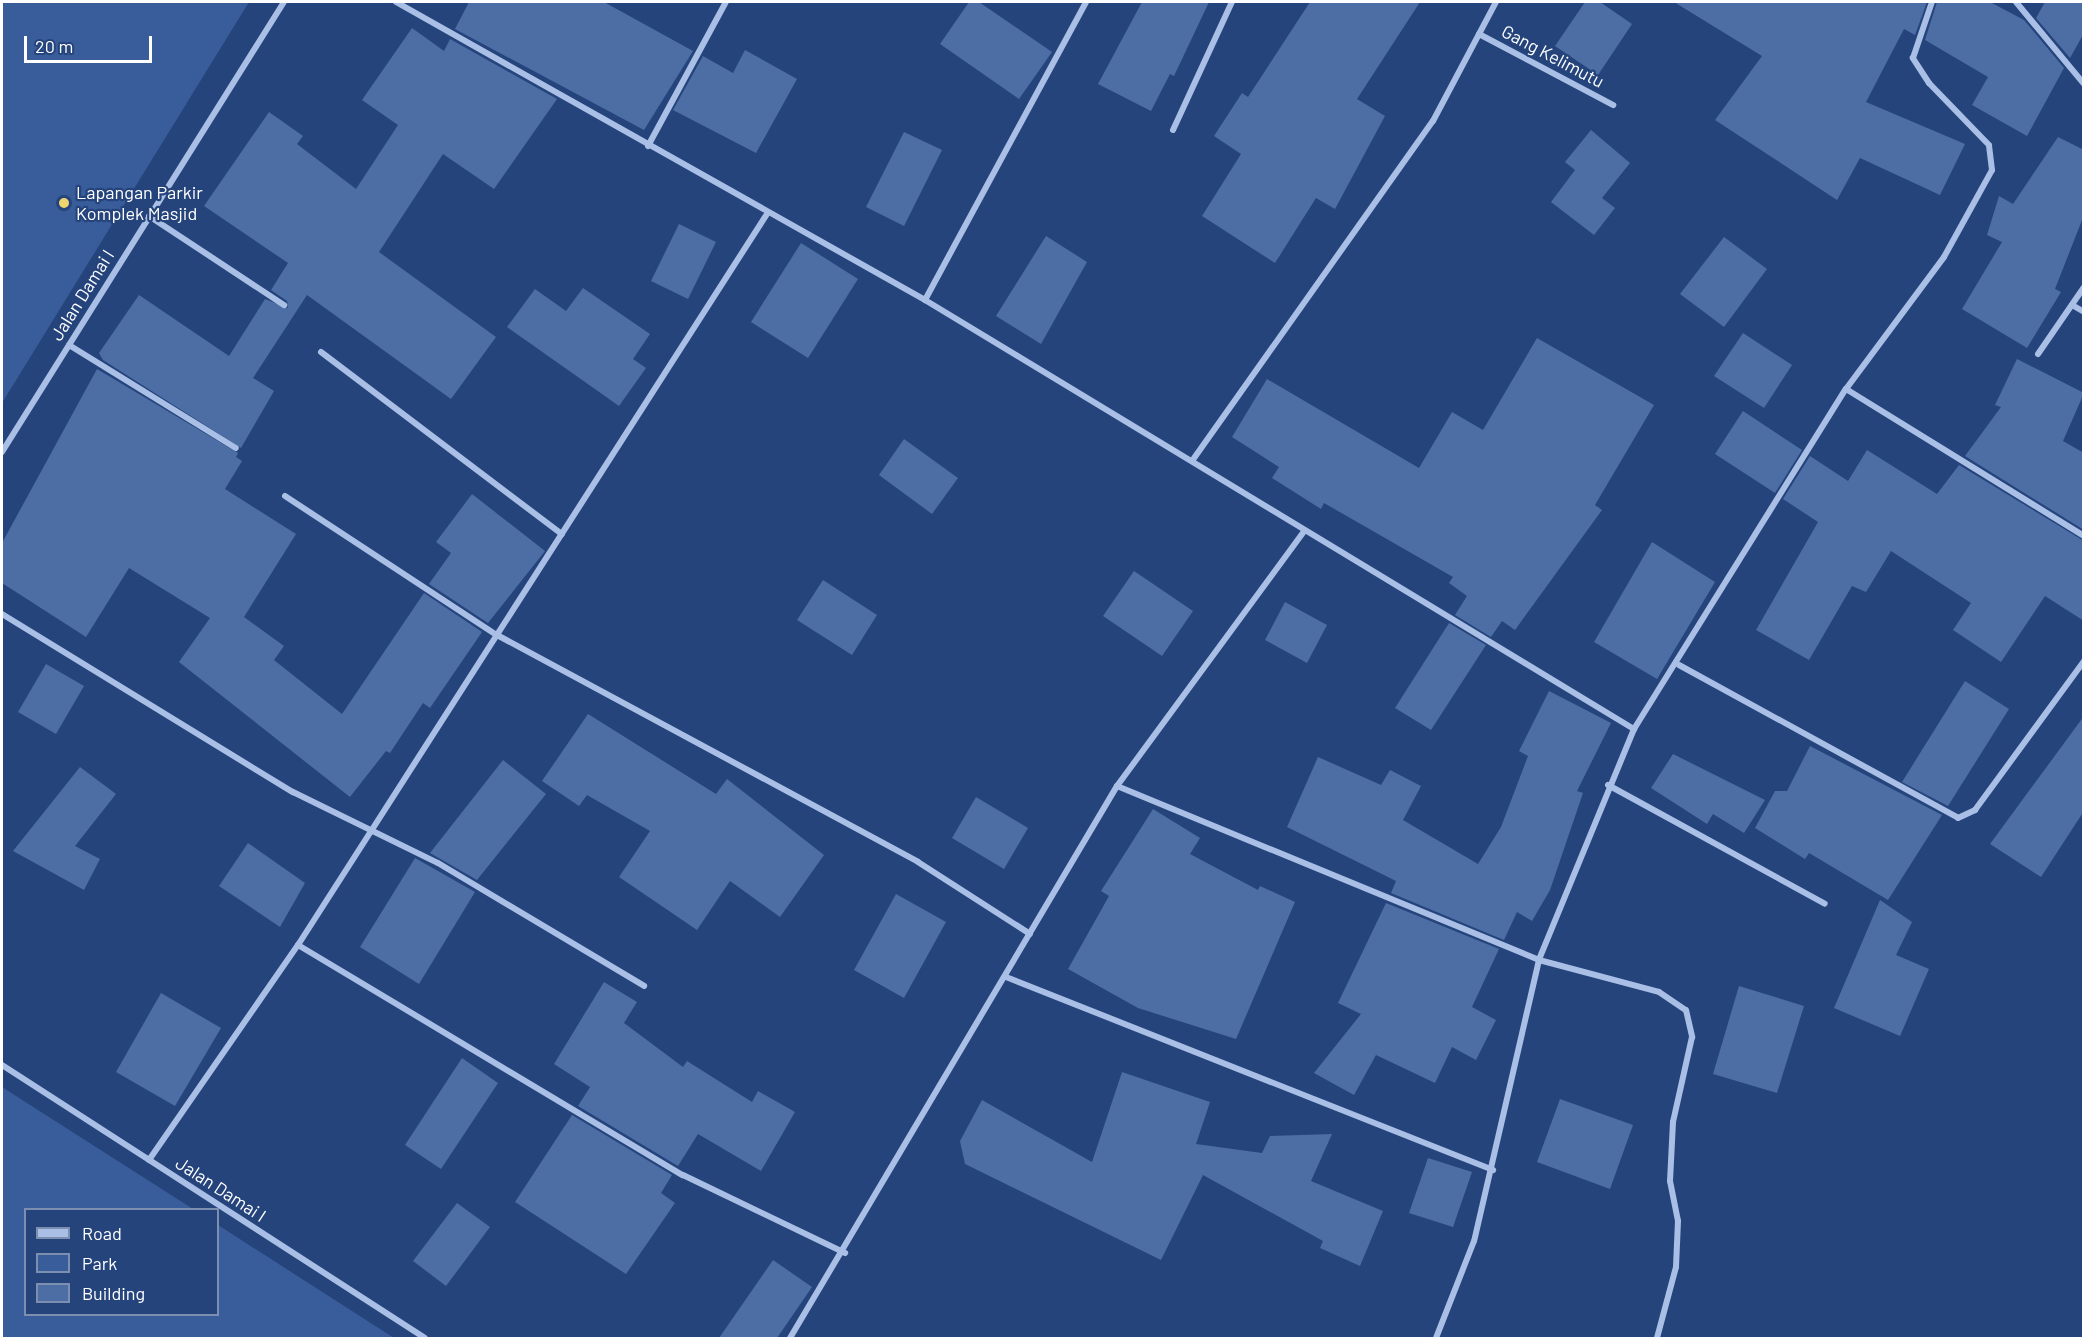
<!DOCTYPE html>
<html>
<head>
<meta charset="utf-8">
<style>
	body { margin:0 }
	#map { position:relative; width:2085px; height:1340px; overflow:hidden; background:#25447c; font-family:Barlow,sans-serif }
	div>[style] { position:absolute }
	[style*='--x'] { left:calc(var(--x)*1px); top:calc(var(--y)*1px); width:calc(var(--w)*1px); rotate:calc(var(--a)*1deg) }
	.green>* { inset:0; background:#395c9a }
	.building>* { inset:0; background:#4d6da5 }
	.street>* { height:6px; margin:-3px; padding:0 3px; transform-origin:3px; border-radius:3px; background:#a9bfe5 }
	.dots>* { width:16px; height:16px; translate:-50% -50%; box-sizing:border-box; border:3px solid #25447c; border-radius:50% }
	span { translate:-50% -50%; white-space:nowrap; text-align:center; line-height:1.15; -webkit-text-stroke:4.5px #25447c; paint-order:stroke }
	.street-label { font-size:18px; color:#fff }
	.poi-label { font-size:18px; color:#fff }
	.left { translate:0 -50%; text-align:left }
	.frame { position:absolute; inset:0; border:3px solid #fff; pointer-events:none }
	.legend { position:absolute; left:24px; top:1208px; width:195px; height:108px; box-sizing:border-box; background:#25447c; border:2px solid #7c8fb0; margin:0; padding:8px 10px; list-style:none; font-size:18px; color:#fff }
	.legend li { display:flex; align-items:center; gap:12px; height:30px }
	.legend b { width:30px; border:2px solid #7c8fb0 }
	.scale { position:absolute; left:24px; top:36px; width:128px; height:27px; box-sizing:border-box; border:3px solid #fff; border-top:0; padding-left:8px; font-size:18px; line-height:21px; white-space:nowrap; color:#fff; -webkit-text-stroke:4px #25447c; paint-order:stroke }
</style>
</head>
<body>
<div id="map">
	<div class="green">
		<i style="clip-path:polygon(2px 2px,249px 2px,2px 403px)"></i>
		<i style="clip-path:polygon(2px 1087px,193px 1209px,26px 1210px,26px 1314px,218px 1314px,218px 1225px,394px 1338px,2px 1338px)"></i>
	</div>
	<div class="building">
		<i style="clip-path:polygon(469px 2px,604px 2px,693px 51px,644px 130px,455px 29px)"></i>
		<i style="clip-path:polygon(969px 2px,979px 2px,1052px 52px,1019px 99px,940px 44px)"></i>
		<i style="clip-path:polygon(1142px 2px,1209px 2px,1174px 76px,1170px 74px,1151px 111px,1098px 84px)"></i>
		<i style="clip-path:polygon(1310px 2px,1420px 2px,1357px 99px,1385px 116px,1335px 209px,1316px 198px,1275px 263px,1202px 216px,1241px 154px,1214px 136px,1242px 93px,1248px 97px)"></i>
		<i style="clip-path:polygon(1585px 2px,1600px 2px,1632px 24px,1598px 75px,1555px 46px)"></i>
		<i style="clip-path:polygon(1674px 2px,1927px 2px,1915px 35px,1904px 29px,1866px 102px,1965px 144px,1940px 195px,1860px 158px,1837px 200px,1715px 120px,1762px 56px)"></i>
		<i style="clip-path:polygon(1937px 2px,1990px 2px,2024px 20px,2064px 68px,2027px 136px,1972px 105px,1988px 77px,1925px 40px)"></i>
		<i style="clip-path:polygon(2045px 2px,2084px 2px,2084px 33px,2070px 58px,2036px 18px)"></i>
		<i style="clip-path:polygon(412px 28px,444px 51px,450px 39px,557px 99px,494px 189px,443px 154px,379px 252px,496px 337px,451px 399px,307px 295px,253px 378px,274px 391px,241px 448px,103px 360px,99px 353px,139px 295px,229px 356px,265px 299px,288px 308px,287px 301px,271px 290px,288px 263px,204px 206px,269px 112px,303px 136px,297px 144px,356px 189px,398px 125px,362px 100px)"></i>
		<i style="clip-path:polygon(745px 50px,797px 79px,756px 153px,673px 110px,703px 56px,733px 73px)"></i>
		<i style="clip-path:polygon(1591px 130px,1630px 163px,1602px 198px,1615px 208px,1594px 235px,1551px 202px,1575px 170px,1565px 162px)"></i>
		<i style="clip-path:polygon(904px 132px,942px 150px,904px 226px,866px 207px)"></i>
		<i style="clip-path:polygon(2058px 137px,2084px 150px,2084px 215px,2055px 289px,2061px 292px,2027px 348px,1962px 309px,2002px 242px,1987px 235px,1999px 196px,2013px 204px)"></i>
		<i style="clip-path:polygon(679px 224px,716px 242px,688px 299px,651px 281px)"></i>
		<i style="clip-path:polygon(1046px 236px,1087px 262px,1041px 344px,996px 316px)"></i>
		<i style="clip-path:polygon(1724px 237px,1767px 269px,1724px 327px,1680px 294px)"></i>
		<i style="clip-path:polygon(801px 243px,858px 279px,808px 358px,751px 322px)"></i>
		<i style="clip-path:polygon(583px 288px,650px 334px,633px 359px,646px 368px,619px 406px,507px 327px,535px 289px,566px 311px)"></i>
		<i style="clip-path:polygon(1743px 333px,1792px 365px,1764px 408px,1714px 376px)"></i>
		<i style="clip-path:polygon(1537px 338px,1654px 405px,1595px 505px,1602px 510px,1515px 630px,1502px 621px,1491px 637px,1455px 615px,1467px 596px,1449px 583px,1453px 577px,1324px 503px,1321px 509px,1272px 478px,1279px 467px,1232px 437px,1267px 379px,1419px 468px,1452px 412px,1483px 430px)"></i>
		<i style="clip-path:polygon(2017px 359px,2084px 393px,2063px 441px,2084px 453px,2084px 530px,1965px 456px,2001px 407px,1995px 405px)"></i>
		<i style="clip-path:polygon(97px 369px,238px 453px,236px 457px,242px 461px,225px 489px,296px 534px,244px 617px,284px 646px,274px 660px,342px 714px,424px 593px,482px 632px,430px 708px,423px 703px,390px 753px,386px 751px,350px 797px,179px 662px,210px 618px,129px 568px,86px 637px,2px 583px,2px 543px)"></i>
		<i style="clip-path:polygon(1743px 411px,1802px 450px,1775px 493px,1715px 454px)"></i>
		<i style="clip-path:polygon(904px 439px,958px 478px,932px 514px,879px 475px)"></i>
		<i style="clip-path:polygon(1867px 450px,1937px 494px,1959px 465px,2084px 541px,2084px 621px,2045px 596px,2001px 662px,1953px 630px,1971px 603px,1891px 551px,1866px 592px,1852px 586px,1809px 660px,1756px 630px,1818px 522px,1783px 499px,1810px 456px,1848px 481px)"></i>
		<i style="clip-path:polygon(472px 494px,545px 551px,488px 623px,429px 584px,451px 553px,436px 542px)"></i>
		<i style="clip-path:polygon(1652px 542px,1715px 582px,1657px 679px,1594px 642px)"></i>
		<i style="clip-path:polygon(1134px 571px,1193px 611px,1162px 656px,1103px 616px)"></i>
		<i style="clip-path:polygon(823px 580px,877px 615px,852px 655px,797px 620px)"></i>
		<i style="clip-path:polygon(1285px 602px,1327px 625px,1307px 663px,1265px 640px)"></i>
		<i style="clip-path:polygon(1449px 623px,1486px 645px,1431px 730px,1395px 708px)"></i>
		<i style="clip-path:polygon(46px 664px,84px 686px,56px 734px,18px 712px)"></i>
		<i style="clip-path:polygon(1965px 681px,2009px 709px,1948px 806px,1902px 782px)"></i>
		<i style="clip-path:polygon(1549px 691px,1611px 723px,1577px 791px,1583px 793px,1550px 890px,1532px 921px,1517px 912px,1504px 940px,1391px 893px,1396px 881px,1287px 827px,1318px 757px,1381px 785px,1390px 770px,1421px 786px,1403px 820px,1478px 864px,1501px 827px,1528px 756px,1519px 751px)"></i>
		<i style="clip-path:polygon(588px 714px,716px 794px,727px 779px,824px 855px,780px 917px,730px 881px,697px 930px,619px 877px,650px 831px,587px 795px,579px 806px,542px 781px)"></i>
		<i style="clip-path:polygon(2084px 716px,2084px 811px,2041px 877px,1990px 844px)"></i>
		<i style="clip-path:polygon(1810px 746px,1942px 815px,1888px 900px,1809px 853px,1805px 859px,1755px 828px,1775px 791px,1787px 791px)"></i>
		<i style="clip-path:polygon(1673px 754px,1765px 800px,1744px 833px,1713px 814px,1707px 824px,1651px 788px)"></i>
		<i style="clip-path:polygon(503px 760px,546px 794px,477px 880px,430px 853px)"></i>
		<i style="clip-path:polygon(80px 767px,116px 794px,75px 846px,100px 859px,84px 890px,13px 851px)"></i>
		<i style="clip-path:polygon(976px 797px,1028px 828px,1004px 869px,952px 838px)"></i>
		<i style="clip-path:polygon(1153px 809px,1200px 838px,1190px 854px,1258px 890px,1260px 886px,1295px 902px,1236px 1039px,1138px 1008px,1068px 969px,1109px 896px,1101px 891px)"></i>
		<i style="clip-path:polygon(248px 843px,305px 883px,280px 927px,219px 886px)"></i>
		<i style="clip-path:polygon(415px 858px,475px 892px,419px 984px,360px 947px)"></i>
		<i style="clip-path:polygon(896px 894px,946px 922px,904px 998px,854px 970px)"></i>
		<i style="clip-path:polygon(1880px 900px,1912px 922px,1896px 955px,1929px 969px,1900px 1036px,1834px 1008px)"></i>
		<i style="clip-path:polygon(1386px 903px,1499px 949px,1472px 1007px,1496px 1020px,1476px 1060px,1452px 1047px,1435px 1083px,1376px 1055px,1354px 1095px,1314px 1073px,1361px 1014px,1338px 1003px)"></i>
		<i style="clip-path:polygon(604px 982px,637px 1002px,624px 1023px,683px 1067px,687px 1061px,752px 1102px,758px 1091px,795px 1112px,761px 1171px,698px 1134px,678px 1166px,578px 1106px,590px 1087px,554px 1064px)"></i>
		<i style="clip-path:polygon(1739px 986px,1804px 1006px,1777px 1093px,1713px 1074px)"></i>
		<i style="clip-path:polygon(161px 993px,221px 1028px,175px 1106px,116px 1072px)"></i>
		<i style="clip-path:polygon(462px 1058px,498px 1083px,441px 1169px,405px 1145px)"></i>
		<i style="clip-path:polygon(1122px 1072px,1210px 1102px,1196px 1144px,1262px 1153px,1270px 1136px,1332px 1134px,1311px 1181px,1383px 1211px,1360px 1266px,1320px 1248px,1323px 1241px,1203px 1175px,1161px 1260px,965px 1164px,960px 1141px,982px 1100px,1092px 1162px)"></i>
		<i style="clip-path:polygon(1560px 1099px,1633px 1125px,1610px 1189px,1537px 1162px)"></i>
		<i style="clip-path:polygon(572px 1115px,672px 1175px,661px 1193px,675px 1203px,626px 1274px,515px 1202px)"></i>
		<i style="clip-path:polygon(1428px 1158px,1472px 1172px,1453px 1227px,1409px 1213px)"></i>
		<i style="clip-path:polygon(457px 1203px,490px 1227px,446px 1286px,413px 1261px)"></i>
		<i style="clip-path:polygon(773px 1260px,812px 1287px,777px 1338px,719px 1338px)"></i>
	</div>
	<div class="street">
		<i style="--x:396;--y:2;--w:607;--a:29.39"></i>
		<i style="--x:925;--y:300;--w:829;--a:31.18"></i>
		<i style="--x:1634;--y:729;--w:401;--a:-58.1"></i>
		<i style="--x:1846;--y:389;--w:164;--a:-53.4"></i>
		<i style="--x:1944;--y:257;--w:99;--a:-61.1"></i>
		<i style="--x:1992;--y:170;--w:25;--a:-97"></i>
		<i style="--x:1989;--y:145;--w:86;--a:-134.1"></i>
		<i style="--x:1929;--y:83;--w:30;--a:-123"></i>
		<i style="--x:1913;--y:58;--w:59;--a:-71.3"></i>
		<i style="--x:2016;--y:2;--w:107;--a:50.3"></i>
		<i style="--x:1479;--y:34;--w:152;--a:27.9"></i>
		<i style="--x:1173;--y:130;--w:141;--a:-65.3"></i>
		<i style="--x:648;--y:146;--w:164;--a:-61.6"></i>
		<i style="--x:149;--y:216;--w:162;--a:33.4"></i>
		<i style="--x:925;--y:300;--w:339;--a:-61.6"></i>
		<i style="--x:2072;--y:305;--w:14;--a:30"></i>
		<i style="--x:69;--y:345;--w:196;--a:31.7"></i>
		<i style="--x:321;--y:352;--w:302;--a:37.1"></i>
		<i style="--x:2038;--y:354;--w:81;--a:-55.5"></i>
		<i style="--x:1846;--y:389;--w:280;--a:31.7"></i>
		<i style="--x:2;--y:452;--w:531;--a:-57.93"></i>
		<i style="--x:1192;--y:461;--w:417;--a:-54.7"></i>
		<i style="--x:1433;--y:121;--w:135;--a:-62.1"></i>
		<i style="--x:285;--y:496;--w:254;--a:33.3"></i>
		<i style="--x:497;--y:635;--w:478;--a:28.3"></i>
		<i style="--x:918;--y:862;--w:133;--a:32.7"></i>
		<i style="--x:2;--y:614;--w:341;--a:31.5"></i>
		<i style="--x:293;--y:792;--w:161;--a:26.1"></i>
		<i style="--x:438;--y:863;--w:240;--a:30.8"></i>
		<i style="--x:1679;--y:665;--w:318;--a:28.7"></i>
		<i style="--x:1958;--y:818;--w:19;--a:-25"></i>
		<i style="--x:1975;--y:810;--w:185;--a:-53.8"></i>
		<i style="--x:1634;--y:729;--w:250;--a:112.4"></i>
		<i style="--x:1539;--y:960;--w:124;--a:14.9"></i>
		<i style="--x:1659;--y:992;--w:32;--a:34"></i>
		<i style="--x:1686;--y:1010;--w:28;--a:77"></i>
		<i style="--x:1692;--y:1037;--w:87;--a:102.6"></i>
		<i style="--x:1673;--y:1122;--w:59;--a:92.9"></i>
		<i style="--x:1670;--y:1181;--w:41;--a:78.7"></i>
		<i style="--x:1678;--y:1221;--w:46;--a:92.5"></i>
		<i style="--x:1676;--y:1267;--w:73;--a:105"></i>
		<i style="--x:1608;--y:785;--w:247;--a:28.7"></i>
		<i style="--x:1117;--y:786;--w:456;--a:22.4"></i>
		<i style="--x:1539;--y:960;--w:288;--a:103"></i>
		<i style="--x:1474;--y:1241;--w:104;--a:111.4"></i>
		<i style="--x:298;--y:945;--w:448;--a:30.9"></i>
		<i style="--x:683;--y:1175;--w:180;--a:25.7"></i>
		<i style="--x:1006;--y:977;--w:524;--a:21.62"></i>
		<i style="--x:2;--y:1065;--w:503;--a:32.84"></i>
		<i style="--x:149;--y:1160;--w:262;--a:-55.3"></i>
		<i style="--x:298;--y:945;--w:869;--a:-57.32"></i>
		<i style="--x:790;--y:1338;--w:642;--a:-59.36"></i>
		<i style="--x:1117;--y:786;--w:316;--a:-53.7"></i>
	</div>
	<div class="dots">
		<i style="left:64px;top:203px;background:#eed46e"></i>
	</div>
	<div class="street-label">
		<span style="left:1553px;top:56px;rotate:28deg">Gang Kelimutu</span>
		<span style="left:82px;top:295px;rotate:-58deg">Jalan Damai I</span>
		<span style="left:221px;top:1189px;rotate:33deg">Jalan Damai I</span>
	</div>
	<div class="poi-label">
		<span class="left" style="left:76px;top:203px">Lapangan Parkir<br>Komplek Masjid</span>
	</div>
	<div class="frame"></div>
	<ul class="legend">
	<li><b style="height:8px;background:#a9bfe5"></b>Road</li>
	<li><b style="height:16px;background:#395c9a"></b>Park</li>
	<li><b style="height:16px;background:#4d6da5"></b>Building</li>
	</ul>
	<div class="scale">20 m</div>
</div>
</body>
</html>
